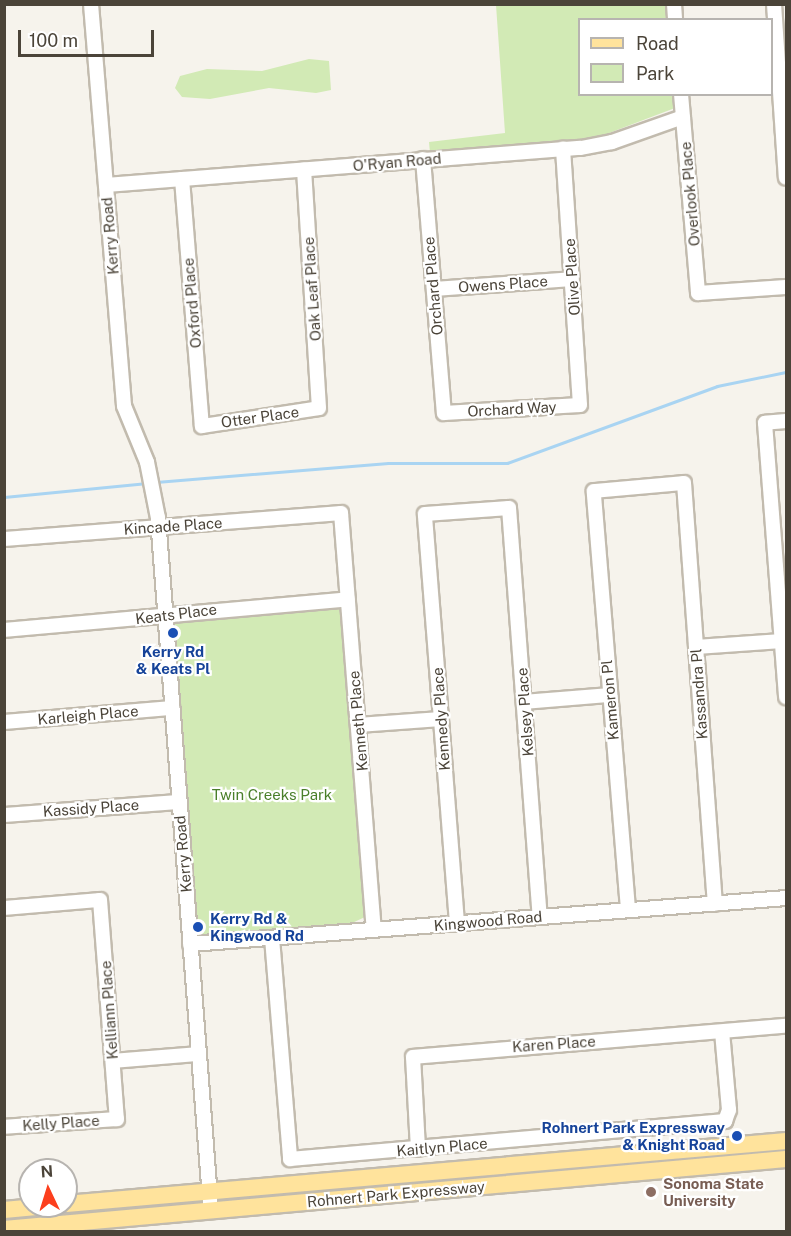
<!DOCTYPE html>
<html>
<head>
<meta charset="utf-8">
<style>
	body { margin:0 }
	#map { position:relative; width:791px; height:1236px; overflow:hidden; background:#f6f3ec; font-family:"Public Sans",sans-serif }
	div>[style] { position:absolute }
	[style*='--x'] { left:calc(var(--x)*1px); top:calc(var(--y)*1px); width:calc(var(--w)*1px); rotate:calc(var(--a)*1deg) }
	.green>* { inset:0; background:#d2eab5 }
	.stream>* { height:3px; margin:-1.5px; padding:0 1.5px; transform-origin:1.5px; border-radius:1.5px; background:#a9d4f2 }
	.roads { filter:drop-shadow(2px 0 #c2bbae) drop-shadow(-2px 0 #c2bbae) drop-shadow(0 2px #c2bbae) drop-shadow(0 -2px #c2bbae) }
	.minor>* { height:14px; margin:-7px; padding:0 7px; transform-origin:7px; border-radius:7px; background:#fff }
	.major>* { height:16px; margin:-8px; padding:0 8px; transform-origin:8px; border-radius:8px; background:#ffe39c }
	.dots>* { width:16px; height:16px; translate:-50% -50%; box-sizing:border-box; border:3px solid #fff; border-radius:50% }
	span { translate:-50% -50%; white-space:nowrap; text-align:center; line-height:1.15; -webkit-text-stroke:4.5px #fff; paint-order:stroke }
	.street-label { font-size:15px; color:#4b4439 }
	.transit-label { font-size:15px; color:#164399; font-weight:700 }
	.left { translate:0 -50%; text-align:left }
	.right { translate:-100% -50%; text-align:right }
	.park-label { font-size:15px; color:#4a7f2a }
	.education-label { font-size:15px; color:#785e54; font-weight:700 }
	.frame { position:absolute; inset:0; border:6px solid #4b4439; pointer-events:none }
	.legend { position:absolute; left:578px; top:18px; width:195px; height:78px; box-sizing:border-box; background:#fff; border:2px solid #b7b4b0; margin:0; padding:8px 10px; list-style:none; font-size:18px; color:#4b4439 }
	.legend li { display:flex; align-items:center; gap:12px; height:30px }
	.legend b { width:30px; border:2px solid #b7b4b0 }
	.north { position:absolute; left:18px; top:1158px; width:60px; height:60px; box-sizing:border-box; background:#fff; border:2px solid #b7b4b0; border-radius:50%; rotate:356deg; font-size:16px; font-weight:700; line-height:24px; text-align:center; color:#4b4439 }
	.north::after { content:''; display:block; margin:auto; width:21px; height:27px; background:#fc3f1d; clip-path:polygon(50% 0,100% 100%,50% 72%,0 100%) }
	.scale { position:absolute; left:18px; top:30px; width:136px; height:27px; box-sizing:border-box; border:3px solid #4b4439; border-top:0; padding-left:8px; font-size:18px; line-height:21px; white-space:nowrap; color:#4b4439; -webkit-text-stroke:4px #fff; paint-order:stroke }
</style>
</head>
<body>
<div id="map">
	<div class="green">
		<i style="clip-path:polygon(496px 5px,667px 5px,668px 19px,580px 20px,580px 94px,674px 95px,677px 100px,675px 108px,588px 141px,430px 153px,429px 142px,505px 133px)"></i>
		<i style="clip-path:polygon(309px 59px,329px 61px,331px 90px,316px 93px,269px 88px,210px 99px,182px 97px,175px 88px,180px 76px,207px 69px,262px 71px)"></i>
		<i style="clip-path:polygon(332px 606px,341px 609px,344px 616px,365px 917px,352px 923px,203px 935px,195px 918px,175px 639px,172px 630px,175px 622px,178px 618px)"></i>
	</div>
	<div class="stream">
		<i style="--x:156;--y:482;--w:233;--a:-4.7"></i>
		<i style="--x:388;--y:463;--w:119;--a:0"></i>
		<i style="--x:507;--y:463;--w:224;--a:-20.1"></i>
		<i style="--x:717;--y:386;--w:70;--a:-11.5"></i>
		<i style="--x:4;--y:497;--w:144;--a:-5.6"></i>
	</div>
	<div class="roads">
		<div class="minor">
			<i style="--x:91;--y:4;--w:403;--a:85.3"></i>
			<i style="--x:124;--y:406;--w:61;--a:67.7"></i>
			<i style="--x:147;--y:462;--w:57;--a:78.9"></i>
			<i style="--x:158;--y:518;--w:695;--a:85.63"></i>
			<i style="--x:674;--y:4;--w:16;--a:86"></i>
			<i style="--x:774;--y:4;--w:174;--a:86.1"></i>
			<i style="--x:681;--y:94;--w:200;--a:85.1"></i>
			<i style="--x:698;--y:293;--w:88;--a:-3.9"></i>
			<i style="--x:423;--y:159;--w:255;--a:85.3"></i>
			<i style="--x:444;--y:413;--w:136;--a:-3.4"></i>
			<i style="--x:580;--y:405;--w:257;--a:-93.8"></i>
			<i style="--x:182;--y:179;--w:248;--a:85.4"></i>
			<i style="--x:202;--y:426;--w:118;--a:-8.7"></i>
			<i style="--x:319;--y:408;--w:239;--a:-93.6"></i>
			<i style="--x:106;--y:185;--w:476;--a:-4.5"></i>
			<i style="--x:581;--y:148;--w:32;--a:-11"></i>
			<i style="--x:612;--y:142;--w:75;--a:-19.4"></i>
			<i style="--x:434;--y:289;--w:138;--a:-4.1"></i>
			<i style="--x:786;--y:421;--w:21;--a:175"></i>
			<i style="--x:765;--y:423;--w:275;--a:85.6"></i>
			<i style="--x:4;--y:539;--w:338;--a:-4.4"></i>
			<i style="--x:341;--y:513;--w:418;--a:85.5"></i>
			<i style="--x:4;--y:630;--w:345;--a:-5.1"></i>
			<i style="--x:696;--y:647;--w:86;--a:-4"></i>
			<i style="--x:524;--y:702;--w:86;--a:-4.7"></i>
			<i style="--x:4;--y:722;--w:169;--a:-4.8"></i>
			<i style="--x:358;--y:725;--w:83;--a:-4.1"></i>
			<i style="--x:4;--y:815;--w:174;--a:-4.3"></i>
			<i style="--x:4;--y:908;--w:96;--a:-4.8"></i>
			<i style="--x:100;--y:900;--w:220;--a:85.6"></i>
			<i style="--x:117;--y:1119;--w:113;--a:176"></i>
			<i style="--x:628;--y:909;--w:419;--a:-94.7"></i>
			<i style="--x:594;--y:491;--w:90;--a:-5.1"></i>
			<i style="--x:684;--y:483;--w:422;--a:85.8"></i>
			<i style="--x:457;--y:923;--w:410;--a:-94.5"></i>
			<i style="--x:425;--y:514;--w:84;--a:-4.1"></i>
			<i style="--x:509;--y:508;--w:410;--a:85.7"></i>
			<i style="--x:272;--y:938;--w:222;--a:85.3"></i>
			<i style="--x:290;--y:1159;--w:437;--a:-5"></i>
			<i style="--x:725;--y:1121;--w:12;--a:-70"></i>
			<i style="--x:729;--y:1110;--w:78;--a:-95.1"></i>
			<i style="--x:190;--y:944;--w:598;--a:-4.41"></i>
			<i style="--x:113;--y:1061;--w:86;--a:-4.7"></i>
			<i style="--x:418;--y:1149;--w:92;--a:-93.1"></i>
			<i style="--x:413;--y:1057;--w:374;--a:-4.8"></i>
		</div>
		<div class="major">
			<i style="--x:66;--y:1204;--w:723;--a:-5"></i>
			<i style="--x:4;--y:1210;--w:43;--a:-5.3"></i>
			<i style="--x:4;--y:1229;--w:785;--a:-5.12"></i>
		</div>
	</div>
	<div class="dots">
		<i style="left:173px;top:633px;background:#1a4fb4"></i>
		<i style="left:198px;top:927px;background:#1a4fb4"></i>
		<i style="left:737px;top:1136px;background:#1a4fb4"></i>
		<i style="left:651px;top:1192px;background:#8d6e63"></i>
	</div>
	<div class="street-label">
		<span style="left:397px;top:162px;rotate:-5deg">O'Ryan Road</span>
		<span style="left:690px;top:194px;rotate:-95deg">Overlook Place</span>
		<span style="left:110px;top:236px;rotate:-95deg">Kerry Road</span>
		<span style="left:572px;top:277px;rotate:-94deg">Olive Place</span>
		<span style="left:503px;top:284px;rotate:-4deg">Owens Place</span>
		<span style="left:433px;top:286px;rotate:-95deg">Orchard Place</span>
		<span style="left:312px;top:289px;rotate:-94deg">Oak Leaf Place</span>
		<span style="left:192px;top:303px;rotate:-95deg">Oxford Place</span>
		<span style="left:512px;top:409px;rotate:-3deg">Orchard Way</span>
		<span style="left:260px;top:417px;rotate:-8deg">Otter Place</span>
		<span style="left:173px;top:526px;rotate:-4deg">Kincade Place</span>
		<span style="left:176px;top:614px;rotate:-7deg">Keats Place</span>
		<span style="left:699px;top:694px;rotate:-94deg">Kassandra Pl</span>
		<span style="left:610px;top:700px;rotate:-95deg">Kameron Pl</span>
		<span style="left:525px;top:712px;rotate:-94deg">Kelsey Place</span>
		<span style="left:88px;top:715px;rotate:-5deg">Karleigh Place</span>
		<span style="left:441px;top:719px;rotate:-94deg">Kennedy Place</span>
		<span style="left:358px;top:721px;rotate:-95deg">Kenneth Place</span>
		<span style="left:91px;top:808px;rotate:-4deg">Kassidy Place</span>
		<span style="left:183px;top:854px;rotate:-95deg">Kerry Road</span>
		<span style="left:488px;top:921px;rotate:-5deg">Kingwood Road</span>
		<span style="left:109px;top:1010px;rotate:-94deg">Kelliann Place</span>
		<span style="left:554px;top:1044px;rotate:-4deg">Karen Place</span>
		<span style="left:61px;top:1123px;rotate:-4deg">Kelly Place</span>
		<span style="left:442px;top:1147px;rotate:-5deg">Kaitlyn Place</span>
		<span style="left:396px;top:1194px;rotate:-5deg">Rohnert Park Expressway</span>
	</div>
	<div class="transit-label">
		<span style="left:173px;top:660px">Kerry Rd<br>&amp; Keats Pl</span>
		<span class="left" style="left:210px;top:927px">Kerry Rd &amp;<br>Kingwood Rd</span>
		<span class="right" style="left:725px;top:1136px">Rohnert Park Expressway<br>&amp; Knight Road</span>
	</div>
	<div class="park-label">
		<span style="left:272px;top:795px">Twin Creeks Park</span>
	</div>
	<div class="education-label">
		<span class="left" style="left:663px;top:1192px">Sonoma State<br>University</span>
	</div>
	<div class="frame"></div>
	<ul class="legend">
	<li><b style="height:8px;background:#ffe39c"></b>Road</li>
	<li><b style="height:16px;background:#d2eab5"></b>Park</li>
	</ul>
	<div class="north">N</div>
	<div class="scale">100 m</div>
</div>
</body>
</html>
